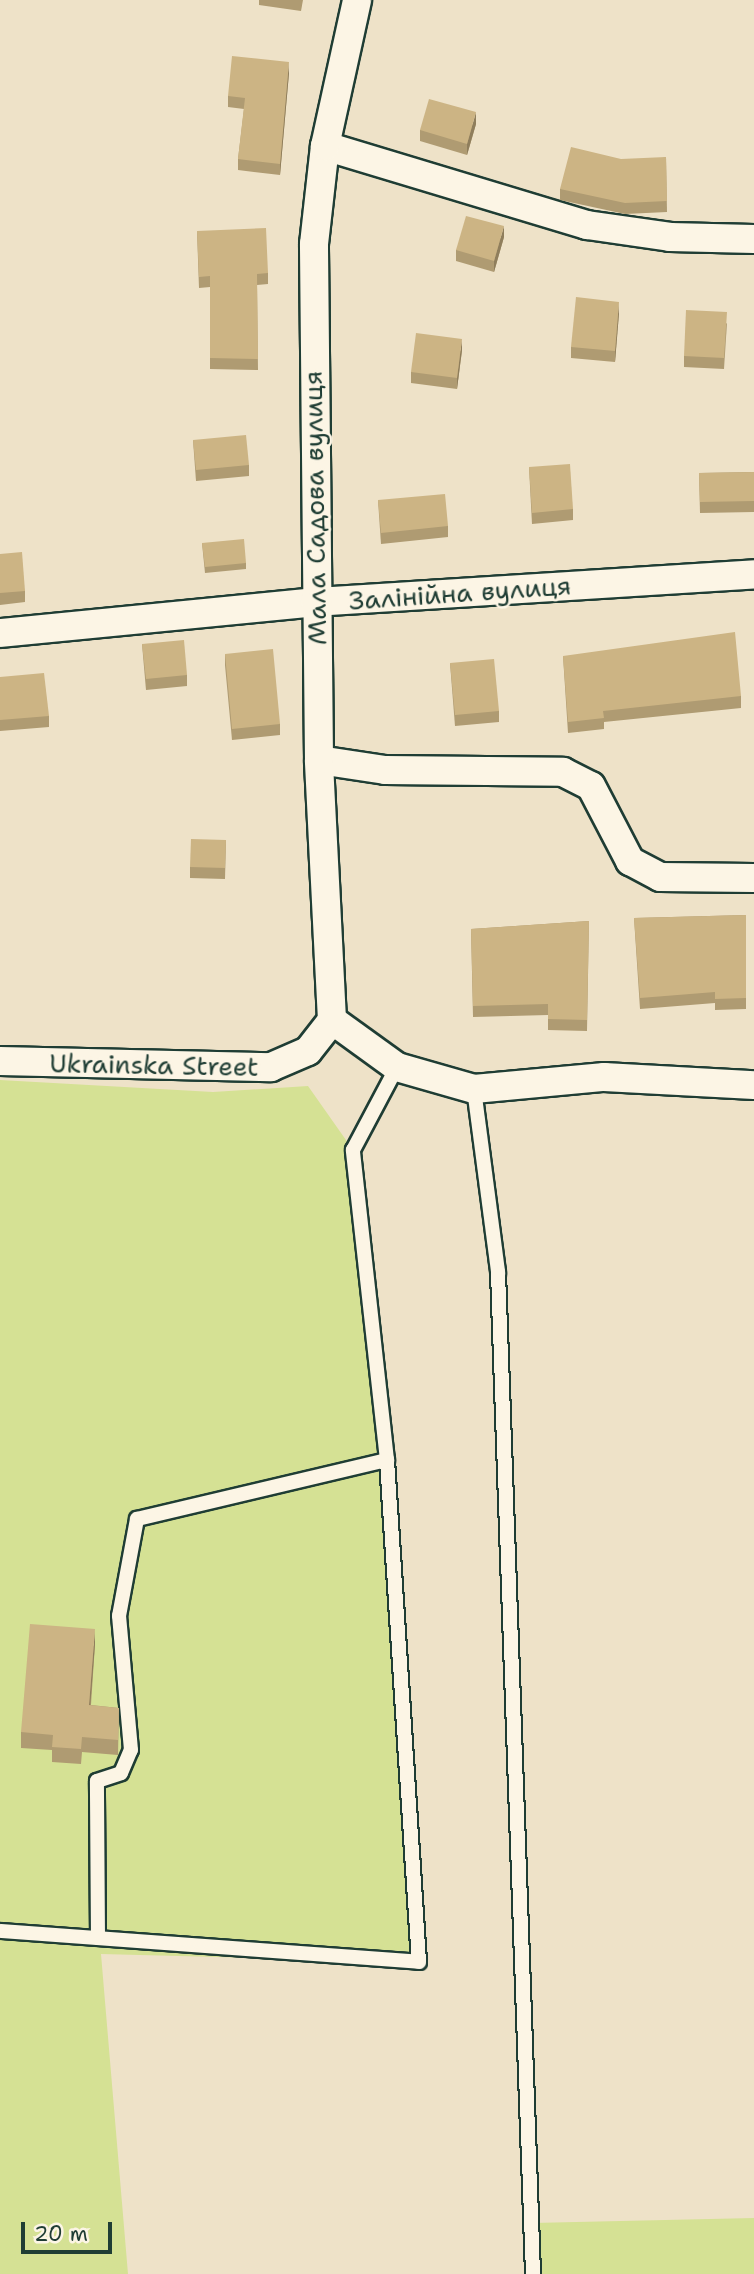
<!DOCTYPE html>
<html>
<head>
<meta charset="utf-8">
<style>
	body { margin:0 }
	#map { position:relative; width:754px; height:2274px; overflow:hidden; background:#eee2c8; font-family:"Shantell Sans",sans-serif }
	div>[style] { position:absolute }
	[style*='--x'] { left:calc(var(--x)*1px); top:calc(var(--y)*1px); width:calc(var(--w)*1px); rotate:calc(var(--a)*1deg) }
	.green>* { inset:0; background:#d5e194 }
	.roads { filter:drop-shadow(2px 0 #1f3d34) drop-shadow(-2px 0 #1f3d34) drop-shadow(0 2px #1f3d34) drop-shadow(0 -2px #1f3d34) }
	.service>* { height:14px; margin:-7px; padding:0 7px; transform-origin:7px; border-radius:7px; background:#fcf5e5 }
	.minor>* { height:28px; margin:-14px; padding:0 14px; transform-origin:14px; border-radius:14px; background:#fcf5e5 }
	.wall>* { inset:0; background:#af9b72 }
	.shaded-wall>* { inset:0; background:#8f7e5c }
	.building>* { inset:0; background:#ccb484 }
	span { translate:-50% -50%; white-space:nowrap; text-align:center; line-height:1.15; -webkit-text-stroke:5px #fcf5e5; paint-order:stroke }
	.street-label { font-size:26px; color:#1f3d34 }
	.scale { position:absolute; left:21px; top:2222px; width:91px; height:32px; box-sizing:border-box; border:4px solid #1f3d34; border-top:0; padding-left:9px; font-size:21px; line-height:24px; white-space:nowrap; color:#1f3d34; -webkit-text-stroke:5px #fcf5e5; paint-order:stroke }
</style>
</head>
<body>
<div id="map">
	<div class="green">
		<i style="clip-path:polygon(0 1080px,213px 1092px,308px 1086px,353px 1150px,387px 1460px,419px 1962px,101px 1954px,128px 2274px,0 2274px)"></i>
		<i style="clip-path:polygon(754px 2218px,754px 2274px,533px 2274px,532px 2223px)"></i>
	</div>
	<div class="roads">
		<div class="service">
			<i style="--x:474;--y:1089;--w:185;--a:82.5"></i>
			<i style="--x:498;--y:1272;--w:1003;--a:88"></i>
			<i style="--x:0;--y:1931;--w:420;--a:4.2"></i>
			<i style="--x:419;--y:1962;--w:503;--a:-93.65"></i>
			<i style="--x:387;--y:1460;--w:312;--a:-96.3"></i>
			<i style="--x:353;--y:1150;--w:94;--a:-62.1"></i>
			<i style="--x:98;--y:1938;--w:157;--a:-90.4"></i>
			<i style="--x:97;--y:1781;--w:25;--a:-18"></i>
			<i style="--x:121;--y:1773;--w:25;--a:-67"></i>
			<i style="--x:131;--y:1750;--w:135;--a:-95.1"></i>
			<i style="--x:119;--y:1616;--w:99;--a:-79.5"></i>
			<i style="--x:137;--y:1519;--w:257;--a:-13.3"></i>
		</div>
		<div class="minor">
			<i style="--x:325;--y:146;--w:274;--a:16.8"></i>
			<i style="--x:587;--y:225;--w:84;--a:8.2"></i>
			<i style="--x:670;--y:237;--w:84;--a:1.4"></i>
			<i style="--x:0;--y:633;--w:317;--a:-5.6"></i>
			<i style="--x:315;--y:602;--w:440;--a:-3.6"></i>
			<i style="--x:319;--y:760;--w:67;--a:8.6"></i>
			<i style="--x:385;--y:770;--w:178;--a:0.6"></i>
			<i style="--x:563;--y:772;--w:31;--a:27"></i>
			<i style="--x:591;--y:786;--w:85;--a:62.5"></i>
			<i style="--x:630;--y:861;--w:34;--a:28"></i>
			<i style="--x:660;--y:877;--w:94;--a:0.6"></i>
			<i style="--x:332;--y:1020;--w:260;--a:-92.9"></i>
			<i style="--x:319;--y:760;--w:516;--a:-90.56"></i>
			<i style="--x:314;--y:244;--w:99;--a:-83.6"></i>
			<i style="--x:325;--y:146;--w:149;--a:-77.6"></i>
			<i style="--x:332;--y:1020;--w:80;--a:35.9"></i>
			<i style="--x:397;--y:1067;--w:80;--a:15.9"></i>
			<i style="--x:474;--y:1089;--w:131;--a:-5.3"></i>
			<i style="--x:604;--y:1077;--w:150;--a:3.1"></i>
			<i style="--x:0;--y:1061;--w:271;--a:1.3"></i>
			<i style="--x:271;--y:1067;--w:40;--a:-23.4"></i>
			<i style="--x:308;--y:1051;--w:39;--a:-52"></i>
		</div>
	</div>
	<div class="wall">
		<i style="clip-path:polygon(259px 0,303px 0,301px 11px,259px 5px)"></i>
		<i style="clip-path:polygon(289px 73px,280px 175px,238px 170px,238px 159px,244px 109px,228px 107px,228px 96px)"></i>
		<i style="clip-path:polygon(476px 124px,467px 155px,420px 141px,420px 130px)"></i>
		<i style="clip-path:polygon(666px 157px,667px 212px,625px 214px,560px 200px,560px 189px)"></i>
		<i style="clip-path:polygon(197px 231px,268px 273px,268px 284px,257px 285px,258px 370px,210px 369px,210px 287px,199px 288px)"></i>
		<i style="clip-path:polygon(504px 237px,494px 272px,456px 261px,456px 250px)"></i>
		<i style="clip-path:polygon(619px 313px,615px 362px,571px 358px,571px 347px)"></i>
		<i style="clip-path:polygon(727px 323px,724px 369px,684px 367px,684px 356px)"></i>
		<i style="clip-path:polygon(462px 350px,457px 389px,411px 383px,411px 372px)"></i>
		<i style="clip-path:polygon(193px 440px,249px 465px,249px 476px,196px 481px)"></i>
		<i style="clip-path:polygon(529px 467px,573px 509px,573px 520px,532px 524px)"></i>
		<i style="clip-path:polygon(754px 472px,754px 512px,700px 513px,699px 473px)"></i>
		<i style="clip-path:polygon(378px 500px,448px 526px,448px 537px,381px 544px)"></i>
		<i style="clip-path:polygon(202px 543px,246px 563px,246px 569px,205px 573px)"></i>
		<i style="clip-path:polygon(0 554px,25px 591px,25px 602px,0 605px)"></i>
		<i style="clip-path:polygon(142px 644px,187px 675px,187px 686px,146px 690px)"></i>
		<i style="clip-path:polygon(225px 654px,280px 724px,280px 735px,232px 740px,225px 665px)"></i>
		<i style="clip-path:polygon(563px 656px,741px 696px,741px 708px,604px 722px,604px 729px,568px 733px)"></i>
		<i style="clip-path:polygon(450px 663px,499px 711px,499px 722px,455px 726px)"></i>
		<i style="clip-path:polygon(0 677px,49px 716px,49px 727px,0 731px)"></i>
		<i style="clip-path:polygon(226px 840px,225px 879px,190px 878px,190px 867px)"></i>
		<i style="clip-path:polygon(746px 915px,746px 1009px,715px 1010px,715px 1003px,640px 1009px,634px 918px)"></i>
		<i style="clip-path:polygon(589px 921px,587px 1031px,548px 1030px,548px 1015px,473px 1017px,471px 929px)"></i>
		<i style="clip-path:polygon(95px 1644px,91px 1705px,119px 1708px,118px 1755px,82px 1752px,81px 1764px,52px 1762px,52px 1750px,21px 1748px,21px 1732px)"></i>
	</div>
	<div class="shaded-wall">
		<i style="clip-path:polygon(289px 62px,289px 73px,280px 175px,280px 164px)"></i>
		<i style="clip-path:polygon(476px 112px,476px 124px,467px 155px,467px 144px)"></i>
		<i style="clip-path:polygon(504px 226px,504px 237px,494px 272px,494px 261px)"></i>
		<i style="clip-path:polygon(619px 302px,619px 313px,615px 362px,615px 351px)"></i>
		<i style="clip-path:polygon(462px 339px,462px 350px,457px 389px,457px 378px)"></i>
		<i style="clip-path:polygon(95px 1629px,95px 1644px,89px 1721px,89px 1705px)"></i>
	</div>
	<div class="building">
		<i style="clip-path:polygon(232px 56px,289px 62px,280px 164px,238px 159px,245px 98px,228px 96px)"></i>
		<i style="clip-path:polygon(429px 99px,476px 112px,467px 144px,420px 130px)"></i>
		<i style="clip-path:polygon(571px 147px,621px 159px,666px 157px,667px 201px,625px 203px,560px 189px)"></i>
		<i style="clip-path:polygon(466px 216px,504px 226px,494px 261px,456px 250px)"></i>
		<i style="clip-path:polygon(266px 228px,268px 273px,257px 274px,258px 359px,210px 358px,210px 276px,199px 277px,197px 231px)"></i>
		<i style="clip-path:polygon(576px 297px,619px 302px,615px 351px,571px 347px)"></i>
		<i style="clip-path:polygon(686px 310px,727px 312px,724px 358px,684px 356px)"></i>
		<i style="clip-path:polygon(416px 333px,462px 339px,457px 378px,411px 372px)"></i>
		<i style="clip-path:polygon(246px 435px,249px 465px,196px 470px,193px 440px)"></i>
		<i style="clip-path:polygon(570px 464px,573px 509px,532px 513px,529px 467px)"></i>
		<i style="clip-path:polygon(754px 472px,754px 501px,700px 502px,699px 473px)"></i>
		<i style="clip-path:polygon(445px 494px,448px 526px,381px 533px,378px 500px)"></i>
		<i style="clip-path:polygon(244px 539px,246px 563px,205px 567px,202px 543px)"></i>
		<i style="clip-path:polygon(22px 552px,25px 591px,0 593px,0 554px)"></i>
		<i style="clip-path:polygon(735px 632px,741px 696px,603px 711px,604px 718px,568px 722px,563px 656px)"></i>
		<i style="clip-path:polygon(184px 640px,187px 675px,146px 679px,142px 644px)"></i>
		<i style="clip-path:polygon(273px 649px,280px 724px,232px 729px,225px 654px)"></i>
		<i style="clip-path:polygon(494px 659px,499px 711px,455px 715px,450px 663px)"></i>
		<i style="clip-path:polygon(44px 673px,49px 716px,0 720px,0 677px)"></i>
		<i style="clip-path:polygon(191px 839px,226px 840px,225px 868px,190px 867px)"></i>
		<i style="clip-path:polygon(746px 915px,746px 998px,715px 999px,715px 992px,640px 998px,634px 918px)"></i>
		<i style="clip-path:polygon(589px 921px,587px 1020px,548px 1019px,548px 1004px,473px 1006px,471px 929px)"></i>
		<i style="clip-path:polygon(30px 1624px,95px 1629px,89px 1705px,119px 1708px,118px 1740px,82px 1737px,81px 1749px,52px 1747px,53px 1735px,21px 1732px)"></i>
	</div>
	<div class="street-label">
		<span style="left:315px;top:508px;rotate:-91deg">Мала Садова вулиця</span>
		<span style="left:460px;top:593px;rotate:-4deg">Залінійна вулиця</span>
		<span style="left:154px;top:1065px;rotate:1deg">Ukrainska Street</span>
	</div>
	<div class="scale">20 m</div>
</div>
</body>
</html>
